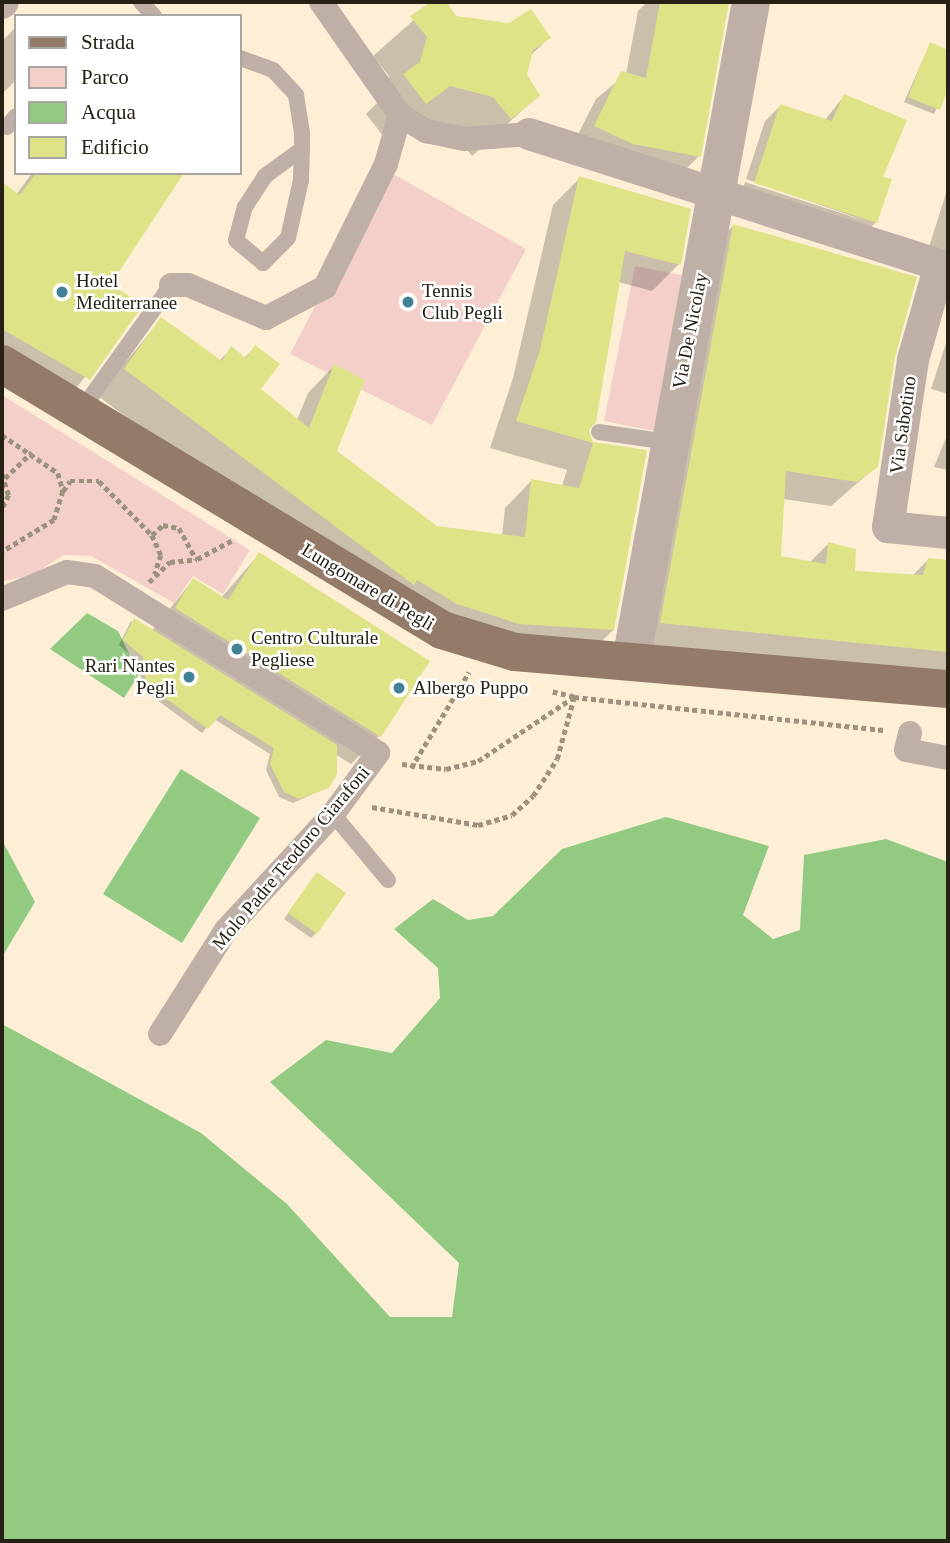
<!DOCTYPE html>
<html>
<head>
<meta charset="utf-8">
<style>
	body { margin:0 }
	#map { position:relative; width:950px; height:1543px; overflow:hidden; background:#fdefd5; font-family:"Times New Roman",serif }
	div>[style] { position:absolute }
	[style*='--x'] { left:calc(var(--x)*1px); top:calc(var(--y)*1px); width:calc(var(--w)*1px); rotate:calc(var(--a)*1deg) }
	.green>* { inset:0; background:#f4cfca }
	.water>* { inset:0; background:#93ca81 }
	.shadow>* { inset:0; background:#0003 }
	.building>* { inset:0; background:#dfe387 }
	.path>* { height:4.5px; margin-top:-2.25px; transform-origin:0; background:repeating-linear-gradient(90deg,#9c927e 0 5px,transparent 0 8.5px) }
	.service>* { height:16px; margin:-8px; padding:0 8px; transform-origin:8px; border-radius:8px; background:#beb0a7 }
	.pedestrian>* { height:24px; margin:-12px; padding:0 12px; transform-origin:12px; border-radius:12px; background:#beb0a7 }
	.minor>* { height:32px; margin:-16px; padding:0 16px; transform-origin:16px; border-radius:16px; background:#beb0a7 }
	.tertiary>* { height:38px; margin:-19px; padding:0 19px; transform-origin:19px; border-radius:19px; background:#beb0a7 }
	.primary>* { height:38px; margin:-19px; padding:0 19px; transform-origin:19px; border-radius:19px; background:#937a69 }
	.dots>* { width:19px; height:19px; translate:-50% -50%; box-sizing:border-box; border:4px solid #fff; border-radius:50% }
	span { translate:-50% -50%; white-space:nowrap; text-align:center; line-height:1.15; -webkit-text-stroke:5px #fff; paint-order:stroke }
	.poi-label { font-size:19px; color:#272014 }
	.left { translate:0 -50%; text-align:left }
	.right { translate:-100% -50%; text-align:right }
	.street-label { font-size:19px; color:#272014 }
	.frame { position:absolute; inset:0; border:4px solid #272014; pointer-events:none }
	.legend { position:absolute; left:14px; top:14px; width:228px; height:161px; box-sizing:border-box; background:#fff; border:2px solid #a9a6a1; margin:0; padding:9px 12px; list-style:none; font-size:21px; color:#272014 }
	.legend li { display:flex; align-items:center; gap:14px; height:35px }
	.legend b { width:35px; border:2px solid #a9a6a1 }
</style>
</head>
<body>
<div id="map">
	<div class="green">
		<i style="clip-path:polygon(386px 170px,526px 249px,432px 425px,290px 354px)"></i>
		<i style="clip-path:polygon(635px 266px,691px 277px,659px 432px,604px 421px)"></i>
		<i style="clip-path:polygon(2px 395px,250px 550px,223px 594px,193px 576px,174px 603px,91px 556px,64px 555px,31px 576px,2px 581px)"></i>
	</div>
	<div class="water">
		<i style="clip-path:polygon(87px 613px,118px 631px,139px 674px,124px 698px,50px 649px)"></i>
		<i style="clip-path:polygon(181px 769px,260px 818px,182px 943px,103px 894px)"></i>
		<i style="clip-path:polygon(666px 817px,769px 846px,743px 915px,773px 939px,800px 930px,804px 855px,886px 839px,948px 862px,948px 1541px,2px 1541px,2px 1024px,201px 1133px,287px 1204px,390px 1317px,452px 1317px,459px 1263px,270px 1082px,326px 1040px,392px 1053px,440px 998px,438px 968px,394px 929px,433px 899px,468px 920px,493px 916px,562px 849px)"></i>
		<i style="clip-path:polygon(2px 840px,35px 902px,2px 957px)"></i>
	</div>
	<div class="shadow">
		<i style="clip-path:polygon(434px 2px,444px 2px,455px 17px,549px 38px,529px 57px,525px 74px,538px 96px,472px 156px,454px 134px,410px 124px,387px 141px,366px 114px,384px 96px,389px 76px,373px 56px)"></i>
		<i style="clip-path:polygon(647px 2px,728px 2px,699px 156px,673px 182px,569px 152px,596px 99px,626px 74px,638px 11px)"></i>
		<i style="clip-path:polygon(16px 27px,16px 80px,2px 94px,2px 41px)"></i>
		<i style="clip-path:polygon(930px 44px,948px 52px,948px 84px,934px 114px,904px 102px)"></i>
		<i style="clip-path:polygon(844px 96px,881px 178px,876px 222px,861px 237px,740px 198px,745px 182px,869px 222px,746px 179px,765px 121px,780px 106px,825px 120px)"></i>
		<i style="clip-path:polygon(32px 173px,172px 173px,109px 285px,141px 306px,65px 402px,2px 365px,2px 184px,16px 195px)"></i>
		<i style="clip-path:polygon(580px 178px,679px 264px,652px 291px,618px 282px,587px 429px,592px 443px,645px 451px,613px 630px,586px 657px,386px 611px,98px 396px,161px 319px,219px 361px,231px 349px,244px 358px,255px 347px,259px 389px,297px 420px,308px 393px,334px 366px,335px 452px,437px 528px,502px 536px,505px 508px,531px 481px,562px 486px,567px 470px,490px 448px,513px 378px,553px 205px)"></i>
		<i style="clip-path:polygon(948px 187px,948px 281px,921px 272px)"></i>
		<i style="clip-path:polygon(733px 226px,893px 357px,877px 466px,831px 506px,783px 499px,779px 557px,809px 563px,828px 544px,853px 572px,912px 576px,928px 560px,948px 562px,948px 679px,636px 648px,708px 251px)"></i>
		<i style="clip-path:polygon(948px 337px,948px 394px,931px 389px)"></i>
		<i style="clip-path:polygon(948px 433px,948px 470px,934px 467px)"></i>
		<i style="clip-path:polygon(259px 554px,379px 736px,351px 764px,335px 754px,328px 787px,293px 803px,279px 797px,266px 770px,270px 754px,214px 719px,202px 733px,142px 689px,139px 663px,119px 645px,131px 621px,150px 633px,193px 580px,221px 598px)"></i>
		<i style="clip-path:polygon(312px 879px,316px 933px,311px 938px,284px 919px)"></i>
	</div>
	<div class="building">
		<i style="clip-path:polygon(431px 2px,447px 2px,456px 16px,509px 23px,531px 9px,551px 38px,533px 50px,527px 74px,540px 96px,511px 119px,493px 97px,450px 86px,426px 104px,403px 74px,420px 62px,427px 37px,410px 16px)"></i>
		<i style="clip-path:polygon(660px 2px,729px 2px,701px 157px,633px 144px,594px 126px,621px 71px,646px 78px)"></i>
		<i style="clip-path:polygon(930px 42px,948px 50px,948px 89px,940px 110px,908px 97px)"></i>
		<i style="clip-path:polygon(844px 94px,907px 120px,883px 177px,892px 179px,877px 223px,754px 183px,780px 104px,832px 121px)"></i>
		<i style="clip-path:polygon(36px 173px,184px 173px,111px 284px,143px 305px,90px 380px,2px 329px,2px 182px,20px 195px)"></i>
		<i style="clip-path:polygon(579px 176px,691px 209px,681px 265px,625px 251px,596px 422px,589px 430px,593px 442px,647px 450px,614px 630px,519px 624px,457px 604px,417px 580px,414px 585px,124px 369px,161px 317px,222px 361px,231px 346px,246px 358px,255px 345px,280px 364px,261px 389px,309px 428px,334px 364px,365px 380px,337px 451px,437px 526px,525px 537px,531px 479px,579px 488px,593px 443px,516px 421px,540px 350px)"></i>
		<i style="clip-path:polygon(733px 224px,917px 277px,895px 357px,878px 467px,857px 482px,786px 471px,781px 556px,826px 564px,828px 542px,856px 549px,855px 571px,923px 575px,928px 558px,948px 560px,948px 652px,660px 623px)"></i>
		<i style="clip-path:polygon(259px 552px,430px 661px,381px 737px,175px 608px,193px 578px,228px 600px)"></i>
		<i style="clip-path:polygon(134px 618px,337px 745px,337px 774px,329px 788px,299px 799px,284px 792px,270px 764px,274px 748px,220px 715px,208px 729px,146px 684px,143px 657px,123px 640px)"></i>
		<i style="clip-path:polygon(317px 872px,346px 893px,317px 934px,288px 913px)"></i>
	</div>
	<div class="path">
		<i style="--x:2;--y:435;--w:68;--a:34.2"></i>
		<i style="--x:58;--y:473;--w:19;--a:74"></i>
		<i style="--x:63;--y:491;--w:30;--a:107"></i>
		<i style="--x:54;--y:520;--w:61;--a:148.4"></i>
		<i style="--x:2;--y:474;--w:22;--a:72"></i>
		<i style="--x:9;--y:495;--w:16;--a:117"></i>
		<i style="--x:5;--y:478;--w:37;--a:-44"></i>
		<i style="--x:63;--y:491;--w:12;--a:-55"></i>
		<i style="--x:70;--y:481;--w:29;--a:0"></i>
		<i style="--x:99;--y:481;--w:76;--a:45.5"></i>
		<i style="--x:152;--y:535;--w:22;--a:66"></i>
		<i style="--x:161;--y:555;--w:20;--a:108"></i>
		<i style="--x:152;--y:535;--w:15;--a:-42"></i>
		<i style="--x:163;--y:525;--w:16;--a:11"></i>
		<i style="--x:179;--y:528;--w:35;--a:61"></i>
		<i style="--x:149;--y:582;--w:29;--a:-44"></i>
		<i style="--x:170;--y:562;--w:27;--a:-6"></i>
		<i style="--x:197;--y:559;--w:40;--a:-28"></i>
		<i style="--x:402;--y:764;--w:44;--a:6.5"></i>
		<i style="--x:446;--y:769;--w:33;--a:-14"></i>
		<i style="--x:478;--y:761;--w:115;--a:-33.7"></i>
		<i style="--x:574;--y:697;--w:313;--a:6.1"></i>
		<i style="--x:411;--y:768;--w:112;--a:-58.9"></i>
		<i style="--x:372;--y:807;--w:108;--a:9.6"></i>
		<i style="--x:478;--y:825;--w:35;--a:-16"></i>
		<i style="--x:512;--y:815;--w:28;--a:-42"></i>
		<i style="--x:533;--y:796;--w:44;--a:-57"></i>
		<i style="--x:557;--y:759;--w:64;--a:-74.7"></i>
		<i style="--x:574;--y:697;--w:22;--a:-167"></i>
	</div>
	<div class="service">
		<i style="--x:141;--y:2;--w:19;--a:47"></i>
		<i style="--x:240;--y:58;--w:35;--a:20"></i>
		<i style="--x:273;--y:70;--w:34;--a:47"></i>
		<i style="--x:296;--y:95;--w:39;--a:81"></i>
		<i style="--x:302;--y:134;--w:15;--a:90"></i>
		<i style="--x:302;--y:149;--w:31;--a:92"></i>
		<i style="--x:301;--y:180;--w:59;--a:102.6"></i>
		<i style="--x:288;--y:238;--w:35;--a:135"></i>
		<i style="--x:263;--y:263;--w:35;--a:-140"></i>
		<i style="--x:236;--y:240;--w:34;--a:-75"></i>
		<i style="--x:245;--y:207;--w:37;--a:-57"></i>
		<i style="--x:265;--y:176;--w:46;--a:-36.1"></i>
		<i style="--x:7;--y:127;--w:14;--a:-51"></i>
		<i style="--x:82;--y:409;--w:153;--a:-54.3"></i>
		<i style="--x:599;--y:432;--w:70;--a:8.2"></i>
		<i style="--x:333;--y:814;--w:86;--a:50.2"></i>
	</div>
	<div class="pedestrian">
		<i style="--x:321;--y:2;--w:138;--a:55"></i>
		<i style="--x:400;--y:115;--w:31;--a:32"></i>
		<i style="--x:426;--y:131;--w:39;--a:12"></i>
		<i style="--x:464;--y:139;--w:65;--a:-4.4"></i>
		<i style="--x:171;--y:285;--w:17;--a:0"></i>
		<i style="--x:188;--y:285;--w:85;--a:22.9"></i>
		<i style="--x:266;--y:318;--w:67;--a:-27.7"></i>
		<i style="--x:325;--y:287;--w:137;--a:-63.6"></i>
		<i style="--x:386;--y:164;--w:51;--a:-74.1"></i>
		<i style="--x:2;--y:599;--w:70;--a:-22.6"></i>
		<i style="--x:67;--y:572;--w:28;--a:8"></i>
		<i style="--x:95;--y:576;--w:334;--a:32"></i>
		<i style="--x:378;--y:753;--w:76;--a:126.4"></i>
		<i style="--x:333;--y:814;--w:158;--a:132.7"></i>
		<i style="--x:226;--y:930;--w:123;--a:122.4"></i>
		<i style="--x:910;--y:733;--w:17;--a:103"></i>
		<i style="--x:906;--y:750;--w:43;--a:10.8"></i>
	</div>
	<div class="minor">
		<i style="--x:2;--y:3;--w:1;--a:-45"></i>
		<i style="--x:529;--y:134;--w:440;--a:17.7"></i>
		<i style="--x:940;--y:265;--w:99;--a:105.9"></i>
		<i style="--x:913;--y:360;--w:169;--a:98.5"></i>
		<i style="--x:888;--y:527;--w:60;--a:5.7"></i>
	</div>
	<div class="tertiary">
		<i style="--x:631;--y:661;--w:670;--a:-79.68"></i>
	</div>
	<div class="primary">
		<i style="--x:2;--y:364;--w:514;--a:31.15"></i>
		<i style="--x:442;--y:630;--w:76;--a:16.8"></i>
		<i style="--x:515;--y:652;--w:435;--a:4.9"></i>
	</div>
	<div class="dots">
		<i style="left:62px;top:292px;background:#438296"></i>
		<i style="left:408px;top:302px;background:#438296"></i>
		<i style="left:237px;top:649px;background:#438296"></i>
		<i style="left:189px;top:677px;background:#438296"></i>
		<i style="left:399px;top:688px;background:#438296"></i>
	</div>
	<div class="poi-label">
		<span class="left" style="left:76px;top:292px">Hotel<br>Mediterranee</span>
		<span class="left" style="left:422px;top:302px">Tennis<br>Club Pegli</span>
		<span class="left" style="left:251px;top:649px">Centro Culturale<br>Pegliese</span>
		<span class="right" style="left:175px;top:677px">Rari Nantes<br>Pegli</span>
		<span class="left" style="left:413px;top:688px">Albergo Puppo</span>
	</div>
	<div class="street-label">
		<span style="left:690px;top:331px;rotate:-79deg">Via De Nicolay</span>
		<span style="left:903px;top:425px;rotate:-82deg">Via Sabotino</span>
		<span style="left:368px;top:587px;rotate:31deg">Lungomare di Pegli</span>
		<span style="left:291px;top:858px;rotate:-50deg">Molo Padre Teodoro Ciarafoni</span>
	</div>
	<div class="frame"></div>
	<ul class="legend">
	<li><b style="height:9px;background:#937a69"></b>Strada</li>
	<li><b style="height:19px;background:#f4cfca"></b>Parco</li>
	<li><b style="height:19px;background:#93ca81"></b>Acqua</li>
	<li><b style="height:19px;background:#dfe387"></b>Edificio</li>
	</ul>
</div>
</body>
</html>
